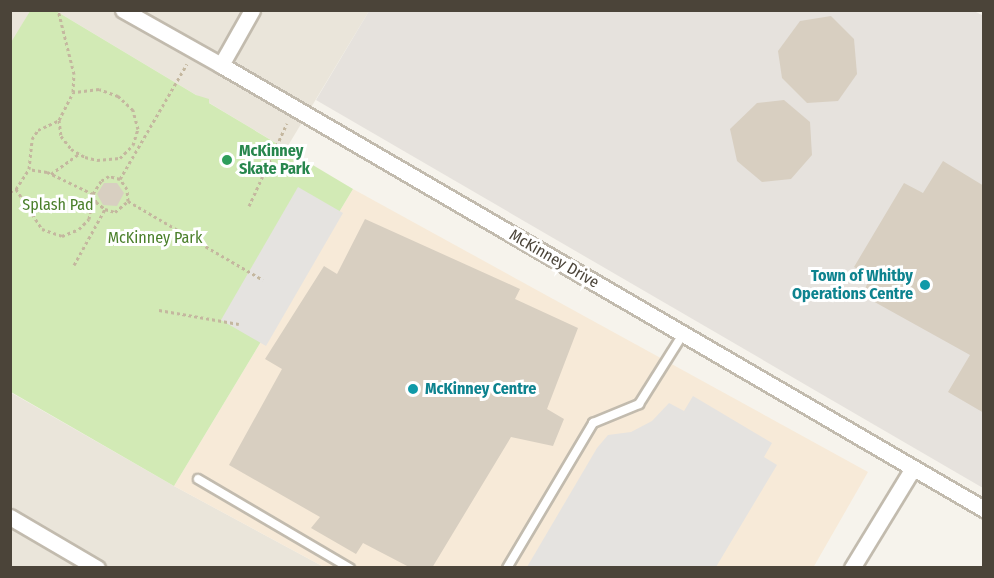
<!DOCTYPE html>
<html>
<head>
<meta charset="utf-8">
<style>
	body { margin:0 }
	#map { position:relative; width:994px; height:578px; overflow:hidden; background:#f6f3ec; font-family:"Fira Sans Condensed",sans-serif }
	div>[style] { position:absolute }
	[style*='--x'] { left:calc(var(--x)*1px); top:calc(var(--y)*1px); width:calc(var(--w)*1px); rotate:calc(var(--a)*1deg) }
	.residential>* { inset:0; background:#eae5da }
	.commercial>* { inset:0; background:#f7ead8 }
	.industrial>* { inset:0; background:#e6e2dd }
	.green>* { inset:0; background:#d2eab5 }
	.parking>* { inset:0; background:#e5e3e0 }
	.building>* { inset:0; background:#d8cfc1 }
	.path>* { height:3px; margin-top:-1.5px; transform-origin:0; background:repeating-linear-gradient(90deg,#c4b79f 0 3px,transparent 0 6px) }
	.roads { filter:drop-shadow(2px 0 #c2bbae) drop-shadow(-2px 0 #c2bbae) drop-shadow(0 2px #c2bbae) drop-shadow(0 -2px #c2bbae) }
	.service>* { height:8px; margin:-4px; padding:0 4px; transform-origin:4px; border-radius:4px; background:#fff }
	.minor>* { height:15px; margin:-7.5px; padding:0 7.5px; transform-origin:7.5px; border-radius:7.5px; background:#fff }
	.dots>* { width:16px; height:16px; translate:-50% -50%; box-sizing:border-box; border:3px solid #fff; border-radius:50% }
	span { translate:-50% -50%; white-space:nowrap; text-align:center; line-height:1.15; -webkit-text-stroke:6px #fff; paint-order:stroke }
	.leisure-label { font-size:16px; color:#27864d; font-weight:700 }
	.left { translate:0 -50%; text-align:left }
	.park-label { font-size:16px; color:#4a7f2a }
	.street-label { font-size:16px; color:#4b4439 }
	.culture-label { font-size:16px; color:#0d838f; font-weight:700 }
	.right { translate:-100% -50%; text-align:right }
	.frame { position:absolute; inset:0; border:12px solid #4b4439; pointer-events:none }
</style>
</head>
<body>
<div id="map">
	<div class="residential">
		<i style="clip-path:polygon(11px 11px,30px 11px,11px 44px)"></i>
		<i style="clip-path:polygon(56px 11px,369px 11px,286px 149px)"></i>
		<i style="clip-path:polygon(10px 392px,174px 486px,324px 567px,11px 567px)"></i>
	</div>
	<div class="commercial">
		<i style="clip-path:polygon(353px 189px,868px 472px,813px 568px,324px 567px,174px 486px)"></i>
	</div>
	<div class="industrial">
		<i style="clip-path:polygon(369px 11px,974px 11px,984px 16px,983px 488px,316px 100px)"></i>
	</div>
	<div class="green">
		<i style="clip-path:polygon(30px 11px,56px 11px,196px 95px,209px 99px,209px 103px,353px 189px,174px 486px,11px 392px,10px 44px)"></i>
	</div>
	<div class="parking">
		<i style="clip-path:polygon(298px 187px,343px 213px,266px 346px,221px 320px)"></i>
		<i style="clip-path:polygon(693px 396px,772px 443px,764px 457px,777px 465px,716px 567px,527px 567px,597px 448px,608px 435px,631px 432px,652px 421px,669px 403px,684px 411px)"></i>
	</div>
	<div class="building">
		<i style="clip-path:polygon(831px 16px,854px 39px,857px 74px,838px 101px,807px 103px,782px 78px,778px 51px,800px 21px)"></i>
		<i style="clip-path:polygon(784px 100px,810px 122px,812px 155px,791px 179px,762px 182px,737px 161px,730px 129px,757px 103px)"></i>
		<i style="clip-path:polygon(943px 161px,984px 186px,984px 413px,948px 392px,970px 355px,862px 295px,871px 276px,854px 267px,904px 183px,923px 193px)"></i>
		<i style="clip-path:polygon(104px 183px,117px 183px,124px 193px,117px 206px,103px 205px,97px 194px)"></i>
		<i style="clip-path:polygon(365px 219px,520px 289px,515px 299px,578px 328px,547px 409px,564px 419px,553px 446px,511px 437px,432px 568px,411px 568px,363px 543px,356px 554px,311px 528px,320px 517px,229px 465px,282px 369px,265px 359px,324px 266px,337px 274px)"></i>
	</div>
	<div class="path">
		<i style="--x:59;--y:120;--w:16;--a:83"></i>
		<i style="--x:61;--y:136;--w:16;--a:52"></i>
		<i style="--x:71;--y:149;--w:16;--a:30"></i>
		<i style="--x:85;--y:157;--w:12;--a:14"></i>
		<i style="--x:97;--y:160;--w:23;--a:-5"></i>
		<i style="--x:120;--y:158;--w:18;--a:-45"></i>
		<i style="--x:133;--y:145;--w:17;--a:-73"></i>
		<i style="--x:138;--y:129;--w:20;--a:-105"></i>
		<i style="--x:133;--y:110;--w:21;--a:-137"></i>
		<i style="--x:118;--y:96;--w:20;--a:-160"></i>
		<i style="--x:99;--y:89;--w:26;--a:173"></i>
		<i style="--x:51;--y:174;--w:36;--a:-36"></i>
		<i style="--x:120;--y:179;--w:133;--a:-59.8"></i>
		<i style="--x:16;--y:189;--w:48;--a:57"></i>
		<i style="--x:42;--y:229;--w:21;--a:19"></i>
		<i style="--x:62;--y:236;--w:18;--a:-22"></i>
		<i style="--x:79;--y:229;--w:14;--a:-45"></i>
		<i style="--x:89;--y:219;--w:25;--a:-81"></i>
		<i style="--x:93;--y:194;--w:51;--a:-154.4"></i>
		<i style="--x:47;--y:172;--w:18;--a:-171"></i>
		<i style="--x:10;--y:192;--w:7;--a:-27"></i>
		<i style="--x:16;--y:189;--w:24;--a:-57"></i>
		<i style="--x:29;--y:169;--w:30;--a:-84"></i>
		<i style="--x:32;--y:139;--w:11;--a:-56"></i>
		<i style="--x:38;--y:130;--w:23;--a:-25"></i>
		<i style="--x:59;--y:120;--w:31;--a:-63"></i>
		<i style="--x:73;--y:92;--w:18;--a:-87"></i>
		<i style="--x:74;--y:74;--w:66;--a:-104"></i>
		<i style="--x:128;--y:201;--w:156;--a:30.3"></i>
		<i style="--x:249;--y:206;--w:91;--a:-65.4"></i>
		<i style="--x:74;--y:265;--w:64;--a:-61"></i>
		<i style="--x:105;--y:209;--w:10;--a:17"></i>
		<i style="--x:115;--y:212;--w:17;--a:-40"></i>
		<i style="--x:128;--y:201;--w:12;--a:-95"></i>
		<i style="--x:127;--y:189;--w:12;--a:-125"></i>
		<i style="--x:120;--y:179;--w:11;--a:-165"></i>
		<i style="--x:109;--y:176;--w:9;--a:148"></i>
		<i style="--x:101;--y:181;--w:15;--a:122"></i>
		<i style="--x:93;--y:194;--w:9;--a:69"></i>
		<i style="--x:96;--y:202;--w:11;--a:38"></i>
		<i style="--x:159;--y:310;--w:81;--a:9.9"></i>
	</div>
	<div class="roads">
		<div class="service">
			<i style="--x:198;--y:479;--w:176;--a:30.4"></i>
			<i style="--x:507;--y:568;--w:169;--a:-59.3"></i>
			<i style="--x:593;--y:423;--w:50;--a:-22.4"></i>
			<i style="--x:639;--y:404;--w:83;--a:-57.8"></i>
		</div>
		<div class="minor">
			<i style="--x:123;--y:10;--w:112;--a:29.3"></i>
			<i style="--x:221;--y:65;--w:883;--a:30.2"></i>
			<i style="--x:221;--y:65;--w:63;--a:-60.6"></i>
			<i style="--x:10;--y:517;--w:101;--a:30.4"></i>
			<i style="--x:852;--y:568;--w:117;--a:-58.6"></i>
		</div>
	</div>
	<div class="dots">
		<i style="left:227px;top:160px;background:#2e9e5b"></i>
		<i style="left:925px;top:285px;background:#0f9aa8"></i>
		<i style="left:413px;top:389px;background:#0f9aa8"></i>
	</div>
	<div class="leisure-label">
		<span class="left" style="left:239px;top:160px">McKinney<br>Skate Park</span>
	</div>
	<div class="park-label">
		<span style="left:58px;top:205px">Splash Pad</span>
		<span style="left:155px;top:238px">McKinney Park</span>
	</div>
	<div class="street-label">
		<span style="left:554px;top:259px;rotate:30deg">McKinney Drive</span>
	</div>
	<div class="culture-label">
		<span class="right" style="left:913px;top:285px">Town of Whitby<br>Operations Centre</span>
		<span class="left" style="left:425px;top:389px">McKinney Centre</span>
	</div>
	<div class="frame"></div>
</div>
</body>
</html>
